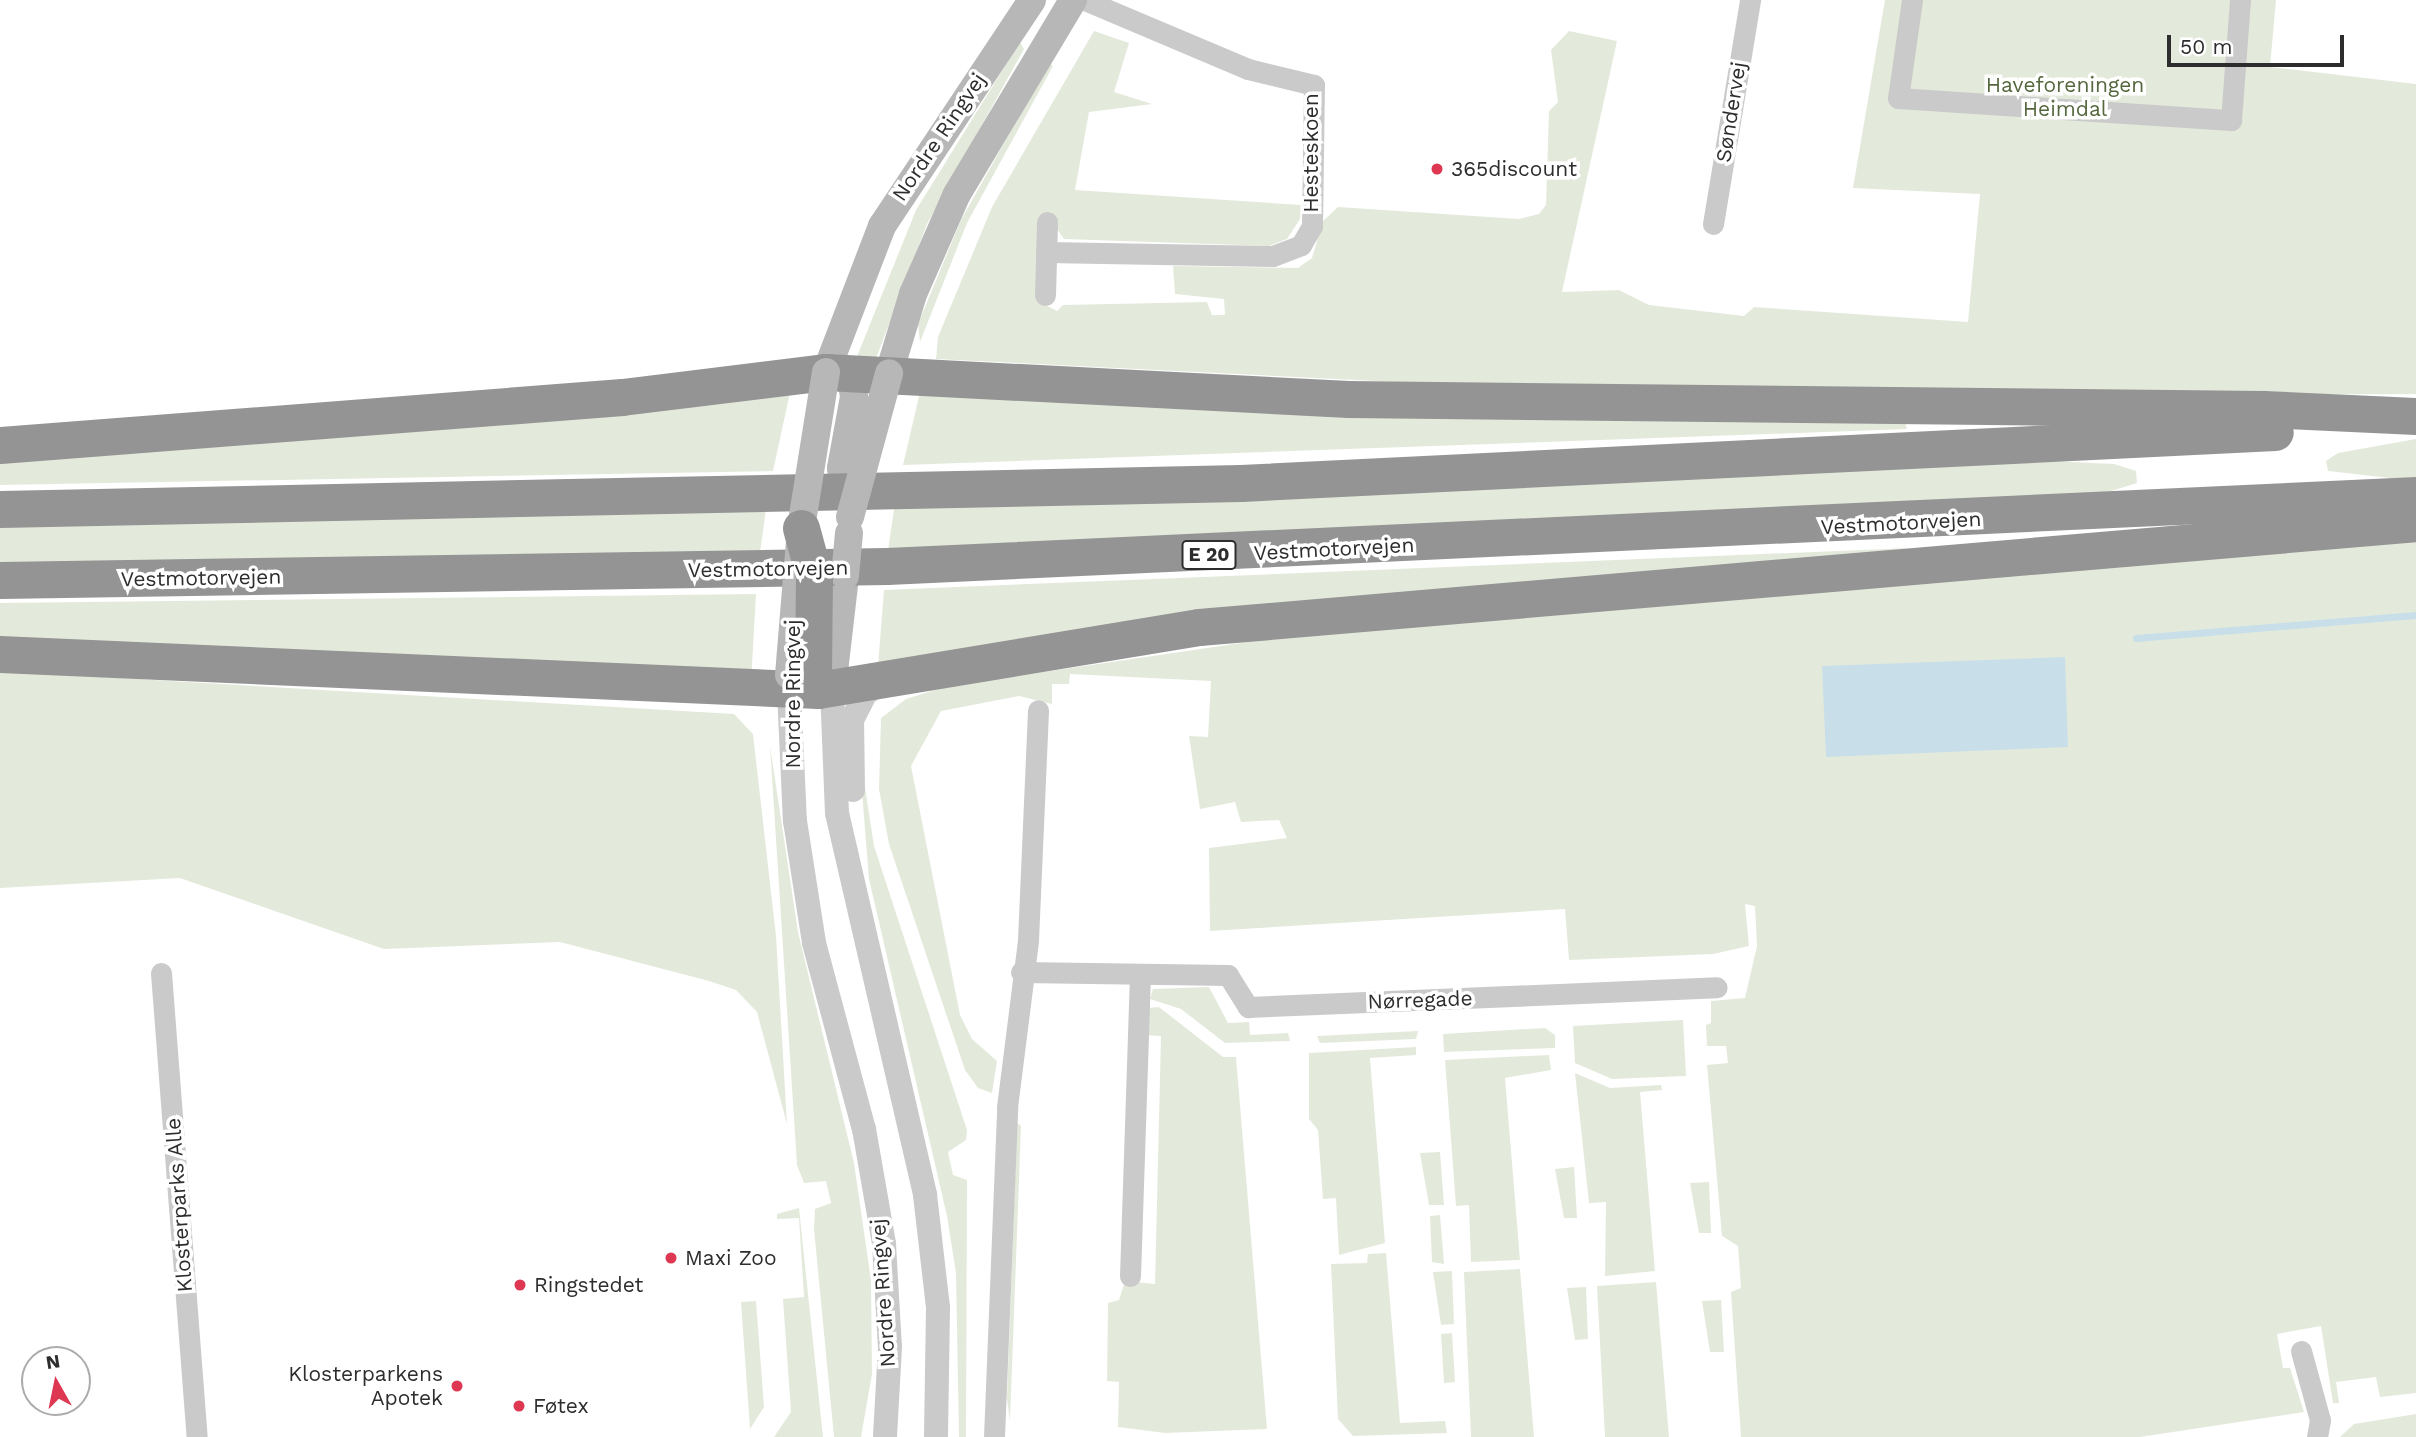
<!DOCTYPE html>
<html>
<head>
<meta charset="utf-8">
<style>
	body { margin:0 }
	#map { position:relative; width:2416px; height:1437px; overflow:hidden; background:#fff; font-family:"Work Sans",sans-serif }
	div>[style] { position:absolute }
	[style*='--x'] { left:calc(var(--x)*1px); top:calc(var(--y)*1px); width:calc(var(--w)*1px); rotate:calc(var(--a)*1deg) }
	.green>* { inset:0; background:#e4eadb }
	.water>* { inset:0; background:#c8dfe9 }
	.stream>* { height:7px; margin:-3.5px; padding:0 3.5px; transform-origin:3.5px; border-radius:3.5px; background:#c8dfe9 }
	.minor>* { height:21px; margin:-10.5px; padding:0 10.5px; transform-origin:10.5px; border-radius:10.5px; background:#cacaca }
	.tertiary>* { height:24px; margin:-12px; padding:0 12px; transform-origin:12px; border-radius:12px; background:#cacaca }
	.secondary>* { height:28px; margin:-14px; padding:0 14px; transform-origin:14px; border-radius:14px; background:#b7b7b7 }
	.motorway>* { height:37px; margin:-18.5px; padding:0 18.5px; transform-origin:18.5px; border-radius:18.5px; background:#949494 }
	.secondary-bridge>* { height:28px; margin:-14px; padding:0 14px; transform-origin:14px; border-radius:14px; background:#b7b7b7 }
	.motorway-bridge>* { height:37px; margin:-18.5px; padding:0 18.5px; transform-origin:18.5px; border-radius:18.5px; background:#949494 }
	.dots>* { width:19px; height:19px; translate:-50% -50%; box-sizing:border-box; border:4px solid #fff; border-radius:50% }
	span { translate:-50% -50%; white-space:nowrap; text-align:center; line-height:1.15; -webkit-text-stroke:7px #fff; paint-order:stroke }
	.shield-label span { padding:2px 5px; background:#fff; border:2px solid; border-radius:5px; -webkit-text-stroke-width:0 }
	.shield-label { font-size:19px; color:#2d2d2d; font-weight:700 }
	.park-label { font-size:21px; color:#54673d }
	.street-label { font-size:21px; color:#2d2d2d }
	.poi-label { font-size:21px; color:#2d2d2d }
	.left { translate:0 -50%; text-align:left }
	.right { translate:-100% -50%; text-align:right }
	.north { position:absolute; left:21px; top:1346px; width:70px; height:70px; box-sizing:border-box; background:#fff; border:2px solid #ababab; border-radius:50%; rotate:351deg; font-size:19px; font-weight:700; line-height:28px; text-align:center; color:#2d2d2d }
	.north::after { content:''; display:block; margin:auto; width:24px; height:32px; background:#dd3751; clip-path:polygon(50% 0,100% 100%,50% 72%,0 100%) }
	.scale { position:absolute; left:2167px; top:35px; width:177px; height:32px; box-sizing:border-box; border:4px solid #2d2d2d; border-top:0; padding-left:9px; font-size:21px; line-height:24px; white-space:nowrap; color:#2d2d2d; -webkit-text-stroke:5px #fff; paint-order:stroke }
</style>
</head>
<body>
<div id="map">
	<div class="green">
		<i style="clip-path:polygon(1885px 0,2276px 0,2270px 67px,2416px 84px,2416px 394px,1699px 397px,936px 359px,938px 337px,992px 207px,1094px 31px,1129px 43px,1114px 92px,1152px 104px,1089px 112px,1075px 190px,1301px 205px,1300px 219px,1287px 239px,1269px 246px,1064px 239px,1052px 222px,1036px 300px,1057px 311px,1063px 305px,1207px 302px,1212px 315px,1225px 315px,1224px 299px,1175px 294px,1173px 266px,1298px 268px,1312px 258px,1323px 221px,1338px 207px,1519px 219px,1539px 214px,1546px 205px,1549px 111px,1558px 102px,1551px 50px,1569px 31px,1617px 41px,1562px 292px,1619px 290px,1649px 305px,1744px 316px,1754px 307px,1968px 322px,1980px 194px,1853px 188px)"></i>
		<i style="clip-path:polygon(1020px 42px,1024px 49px,927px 224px,875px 361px,856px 359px,916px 210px)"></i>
		<i style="clip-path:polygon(1049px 63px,1053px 66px,967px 223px,920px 342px,918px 324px,961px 220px)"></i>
		<i style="clip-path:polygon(791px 388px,773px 471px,0 485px,0 458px)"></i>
		<i style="clip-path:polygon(920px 392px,1905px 422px,1907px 429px,903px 465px)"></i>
		<i style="clip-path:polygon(2416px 439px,2416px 481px,2328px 471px,2326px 461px,2338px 453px)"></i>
		<i style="clip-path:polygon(2049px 461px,2114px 464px,2136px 471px,2137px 483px,2079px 501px,888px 551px,894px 509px)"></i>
		<i style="clip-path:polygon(766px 509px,760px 553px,0 565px,0 527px)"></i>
		<i style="clip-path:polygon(2416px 531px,2416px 1393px,2380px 1397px,2376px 1377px,2336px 1382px,2339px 1403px,2333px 1403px,2321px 1326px,2277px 1334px,2283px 1368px,2290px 1368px,2304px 1412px,2140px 1437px,1741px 1437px,1731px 1292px,1741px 1288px,1738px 1246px,1722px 1236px,1707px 1065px,1728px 1063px,1726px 1046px,1707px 1046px,1706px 1025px,1711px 1023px,1711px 1001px,1745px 998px,1757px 946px,1755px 906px,1745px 904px,1749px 946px,1713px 954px,1569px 960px,1565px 909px,1210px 931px,1209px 848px,1287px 838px,1279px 820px,1241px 822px,1235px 802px,1200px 809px,1189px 736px,1208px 737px,1211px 681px,1070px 674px,1069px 684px,1052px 684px,1052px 704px,1019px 696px,941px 711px,911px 766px,960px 1015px,972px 1039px,997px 1061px,992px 1093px,978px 1088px,965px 1070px,889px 844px,879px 789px,881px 718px,906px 699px,948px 686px,1282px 637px)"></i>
		<i style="clip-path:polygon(1911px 548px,878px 666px,884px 590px)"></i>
		<i style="clip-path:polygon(756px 594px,751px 683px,0 643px,0 603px)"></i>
		<i style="clip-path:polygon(0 671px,734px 714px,753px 734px,776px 936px,787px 1124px,757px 1012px,736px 990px,709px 981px,560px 942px,384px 949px,180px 878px,0 888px)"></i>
		<i style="clip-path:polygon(858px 742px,874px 846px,967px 1130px,966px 1140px,948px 1152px,953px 1175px,967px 1180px,966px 1437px,959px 1437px,956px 1273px,947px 1216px,869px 879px)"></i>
		<i style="clip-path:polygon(770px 746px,798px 932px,854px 1163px,871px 1280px,872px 1374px,861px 1437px,834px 1437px,814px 1229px,815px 1209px,831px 1203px,826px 1181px,804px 1183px,797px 1165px)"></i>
		<i style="clip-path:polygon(1209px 987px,1228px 1023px,1249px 1022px,1250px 1035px,1288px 1033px,1290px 1041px,1225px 1043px,1181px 1009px,1150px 999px,1153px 989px)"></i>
		<i style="clip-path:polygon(1159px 1007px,1223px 1057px,1236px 1057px,1267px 1429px,1165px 1433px,1118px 1427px,1119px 1382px,1107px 1381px,1108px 1303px,1119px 1300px,1125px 1281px,1155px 1284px,1161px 1036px,1140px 1035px,1148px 1008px)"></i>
		<i style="clip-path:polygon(1683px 1020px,1686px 1076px,1612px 1079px,1575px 1063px,1573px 1026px)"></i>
		<i style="clip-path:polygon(1545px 1028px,1555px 1035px,1555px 1048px,1444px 1052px,1443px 1034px)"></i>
		<i style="clip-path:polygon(1418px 1031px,1416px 1039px,1320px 1043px,1317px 1036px)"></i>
		<i style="clip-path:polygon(1416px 1047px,1416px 1055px,1370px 1058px,1385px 1243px,1339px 1255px,1336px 1198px,1323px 1199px,1318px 1130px,1309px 1119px,1309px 1053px)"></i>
		<i style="clip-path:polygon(1549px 1055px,1551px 1070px,1505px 1078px,1520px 1260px,1471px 1262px,1469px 1205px,1456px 1206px,1445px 1060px)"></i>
		<i style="clip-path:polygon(1575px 1073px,1610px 1088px,1661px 1085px,1662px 1090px,1640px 1092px,1655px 1271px,1605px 1276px,1606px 1202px,1589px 1203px)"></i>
		<i style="clip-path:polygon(1017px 1123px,1021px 1126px,1010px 1421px,1007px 1399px)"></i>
		<i style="clip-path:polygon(1440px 1152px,1444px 1205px,1429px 1205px,1420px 1153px)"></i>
		<i style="clip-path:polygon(1574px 1167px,1577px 1218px,1564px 1218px,1555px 1169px)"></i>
		<i style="clip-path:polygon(1709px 1182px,1711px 1233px,1699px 1233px,1690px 1183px)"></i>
		<i style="clip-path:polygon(799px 1208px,823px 1437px,774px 1437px,791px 1412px,783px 1299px,804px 1297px,799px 1218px,777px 1219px,777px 1214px)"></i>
		<i style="clip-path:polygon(1440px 1215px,1444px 1264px,1432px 1262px,1430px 1216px)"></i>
		<i style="clip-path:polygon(1386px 1253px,1400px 1423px,1445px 1421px,1447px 1433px,1353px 1436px,1338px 1419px,1331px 1264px,1367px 1263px,1368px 1254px)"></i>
		<i style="clip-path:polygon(1520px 1269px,1534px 1437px,1471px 1437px,1464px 1272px)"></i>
		<i style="clip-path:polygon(1452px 1271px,1454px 1324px,1441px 1325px,1433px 1272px)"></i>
		<i style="clip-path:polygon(1656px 1282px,1669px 1437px,1605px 1437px,1597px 1286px)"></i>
		<i style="clip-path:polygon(1586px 1287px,1588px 1339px,1575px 1340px,1567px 1288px)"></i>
		<i style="clip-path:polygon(1721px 1300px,1724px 1352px,1710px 1352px,1702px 1301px)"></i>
		<i style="clip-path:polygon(756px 1301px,764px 1407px,750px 1429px,741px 1302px)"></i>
		<i style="clip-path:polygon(1452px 1333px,1455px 1382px,1444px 1383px,1441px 1334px)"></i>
		<i style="clip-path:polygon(2416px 1414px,2416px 1437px,2340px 1437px,2354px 1424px)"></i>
	</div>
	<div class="water">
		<i style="clip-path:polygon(2065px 657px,2068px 747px,1826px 757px,1822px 666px)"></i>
	</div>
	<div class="stream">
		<i style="--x:2136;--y:638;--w:281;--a:-4.7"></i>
	</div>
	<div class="minor">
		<i style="--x:1912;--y:0;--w:99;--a:98.1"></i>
		<i style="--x:1898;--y:98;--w:334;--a:3.8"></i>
		<i style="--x:2231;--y:120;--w:120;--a:-85.7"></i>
		<i style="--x:1713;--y:224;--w:227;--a:-80.6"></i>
		<i style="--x:1046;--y:252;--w:227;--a:1"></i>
		<i style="--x:1273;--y:256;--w:30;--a:-21"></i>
		<i style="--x:1301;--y:245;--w:22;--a:-60"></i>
		<i style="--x:1312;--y:226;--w:141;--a:-89.2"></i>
		<i style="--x:1314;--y:85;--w:68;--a:-166.4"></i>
		<i style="--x:1248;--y:69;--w:177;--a:-157.1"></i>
		<i style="--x:1045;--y:295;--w:73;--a:-88.4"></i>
		<i style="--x:1021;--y:972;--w:207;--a:0.8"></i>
		<i style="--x:1228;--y:975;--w:38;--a:58"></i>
		<i style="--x:1248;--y:1007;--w:469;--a:-2.4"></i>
		<i style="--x:161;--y:973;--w:465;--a:85.6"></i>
		<i style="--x:1130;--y:1276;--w:300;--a:-88.1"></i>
		<i style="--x:2301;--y:1351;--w:72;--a:74.6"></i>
		<i style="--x:2320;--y:1420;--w:17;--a:100"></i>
		<i style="--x:994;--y:1437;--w:330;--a:-87.7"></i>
		<i style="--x:1007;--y:1107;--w:168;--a:-82.8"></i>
		<i style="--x:1028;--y:940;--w:230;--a:-87.5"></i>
	</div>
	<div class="tertiary">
		<i style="--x:832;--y:689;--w:124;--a:87.7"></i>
		<i style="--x:837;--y:813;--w:392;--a:77"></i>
		<i style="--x:925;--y:1195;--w:114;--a:83.4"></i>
		<i style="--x:938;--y:1308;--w:129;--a:90.9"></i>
		<i style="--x:789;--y:691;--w:130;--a:87.4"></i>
		<i style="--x:795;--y:821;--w:123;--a:81.1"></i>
		<i style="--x:814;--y:943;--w:193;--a:75"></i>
		<i style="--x:864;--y:1129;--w:117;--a:80.1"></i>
		<i style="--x:884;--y:1244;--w:103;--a:86.7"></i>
		<i style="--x:890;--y:1347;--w:90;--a:93.2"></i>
		<i style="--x:853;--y:790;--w:70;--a:-90.8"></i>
		<i style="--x:852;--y:720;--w:29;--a:-63"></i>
		<i style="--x:865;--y:694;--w:19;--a:-36"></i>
	</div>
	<div class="secondary">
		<i style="--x:826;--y:372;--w:156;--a:-69"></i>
		<i style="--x:882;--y:226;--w:271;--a:-56.4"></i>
		<i style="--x:889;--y:373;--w:83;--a:-73.1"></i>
		<i style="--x:913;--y:294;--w:109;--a:-66.3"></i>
		<i style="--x:957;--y:194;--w:226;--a:-59.1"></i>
		<i style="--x:841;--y:374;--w:15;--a:42"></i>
		<i style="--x:852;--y:384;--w:13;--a:81"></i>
		<i style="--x:854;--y:397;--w:72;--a:100.4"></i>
		<i style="--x:841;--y:468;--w:19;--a:78"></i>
		<i style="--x:832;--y:689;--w:114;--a:-83.4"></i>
	</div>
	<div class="motorway">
		<i style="--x:0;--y:445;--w:624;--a:-4.41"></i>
		<i style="--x:622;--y:397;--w:206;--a:-7"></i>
		<i style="--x:826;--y:372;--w:523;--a:2.96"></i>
		<i style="--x:1348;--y:399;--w:915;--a:0.63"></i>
		<i style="--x:2263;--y:409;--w:153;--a:2.6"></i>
		<i style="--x:0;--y:509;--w:1241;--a:-1.2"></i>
		<i style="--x:1241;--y:483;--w:1035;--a:-2.82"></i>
		<i style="--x:0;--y:580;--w:887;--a:-0.9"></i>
		<i style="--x:887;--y:566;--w:1531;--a:-2.66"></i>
		<i style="--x:0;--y:654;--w:819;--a:2.52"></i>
		<i style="--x:818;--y:690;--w:386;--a:-9.4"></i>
		<i style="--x:1199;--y:627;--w:1221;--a:-4.88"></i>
	</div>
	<div class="secondary-bridge">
		<i style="--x:850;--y:517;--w:149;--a:-74.8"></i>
		<i style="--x:845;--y:576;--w:43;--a:-84.7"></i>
		<i style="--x:789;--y:675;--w:147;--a:-85.3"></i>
		<i style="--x:801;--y:528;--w:158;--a:-80.9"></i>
	</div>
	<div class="motorway-bridge">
		<i style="--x:801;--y:528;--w:50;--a:74.8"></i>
		<i style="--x:814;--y:576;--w:95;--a:90.6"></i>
	</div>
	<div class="dots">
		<i style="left:1437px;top:169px;background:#dd3751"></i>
		<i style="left:671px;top:1258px;background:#dd3751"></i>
		<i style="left:520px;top:1285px;background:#dd3751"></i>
		<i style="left:457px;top:1386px;background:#dd3751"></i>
		<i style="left:519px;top:1406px;background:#dd3751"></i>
	</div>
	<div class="shield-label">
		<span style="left:1209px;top:555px">E 20</span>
	</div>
	<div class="park-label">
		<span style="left:2065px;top:97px">Haveforeningen<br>Heimdal</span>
	</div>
	<div class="street-label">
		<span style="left:1731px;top:112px;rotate:-81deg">Søndervej</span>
		<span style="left:939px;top:137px;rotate:-56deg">Nordre Ringvej</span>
		<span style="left:1311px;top:153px;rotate:-90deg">Hesteskoen</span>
		<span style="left:1901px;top:523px;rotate:-3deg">Vestmotorvejen</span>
		<span style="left:1334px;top:549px;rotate:-3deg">Vestmotorvejen</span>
		<span style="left:768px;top:569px;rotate:-1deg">Vestmotorvejen</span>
		<span style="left:201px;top:578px;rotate:-1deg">Vestmotorvejen</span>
		<span style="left:793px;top:694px;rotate:-90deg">Nordre Ringvej</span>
		<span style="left:1420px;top:1000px;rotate:-2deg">Nørregade</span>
		<span style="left:179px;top:1205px;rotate:-94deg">Klosterparks Alle</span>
		<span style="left:883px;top:1293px;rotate:-94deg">Nordre Ringvej</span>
	</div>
	<div class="poi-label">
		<span class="left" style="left:1451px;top:169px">365discount</span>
		<span class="left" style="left:685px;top:1258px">Maxi Zoo</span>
		<span class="left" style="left:534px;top:1285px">Ringstedet</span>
		<span class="right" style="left:443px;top:1386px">Klosterparkens<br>Apotek</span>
		<span class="left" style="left:533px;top:1406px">Føtex</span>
	</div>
	<div class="north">N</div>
	<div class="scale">50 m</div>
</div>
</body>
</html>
